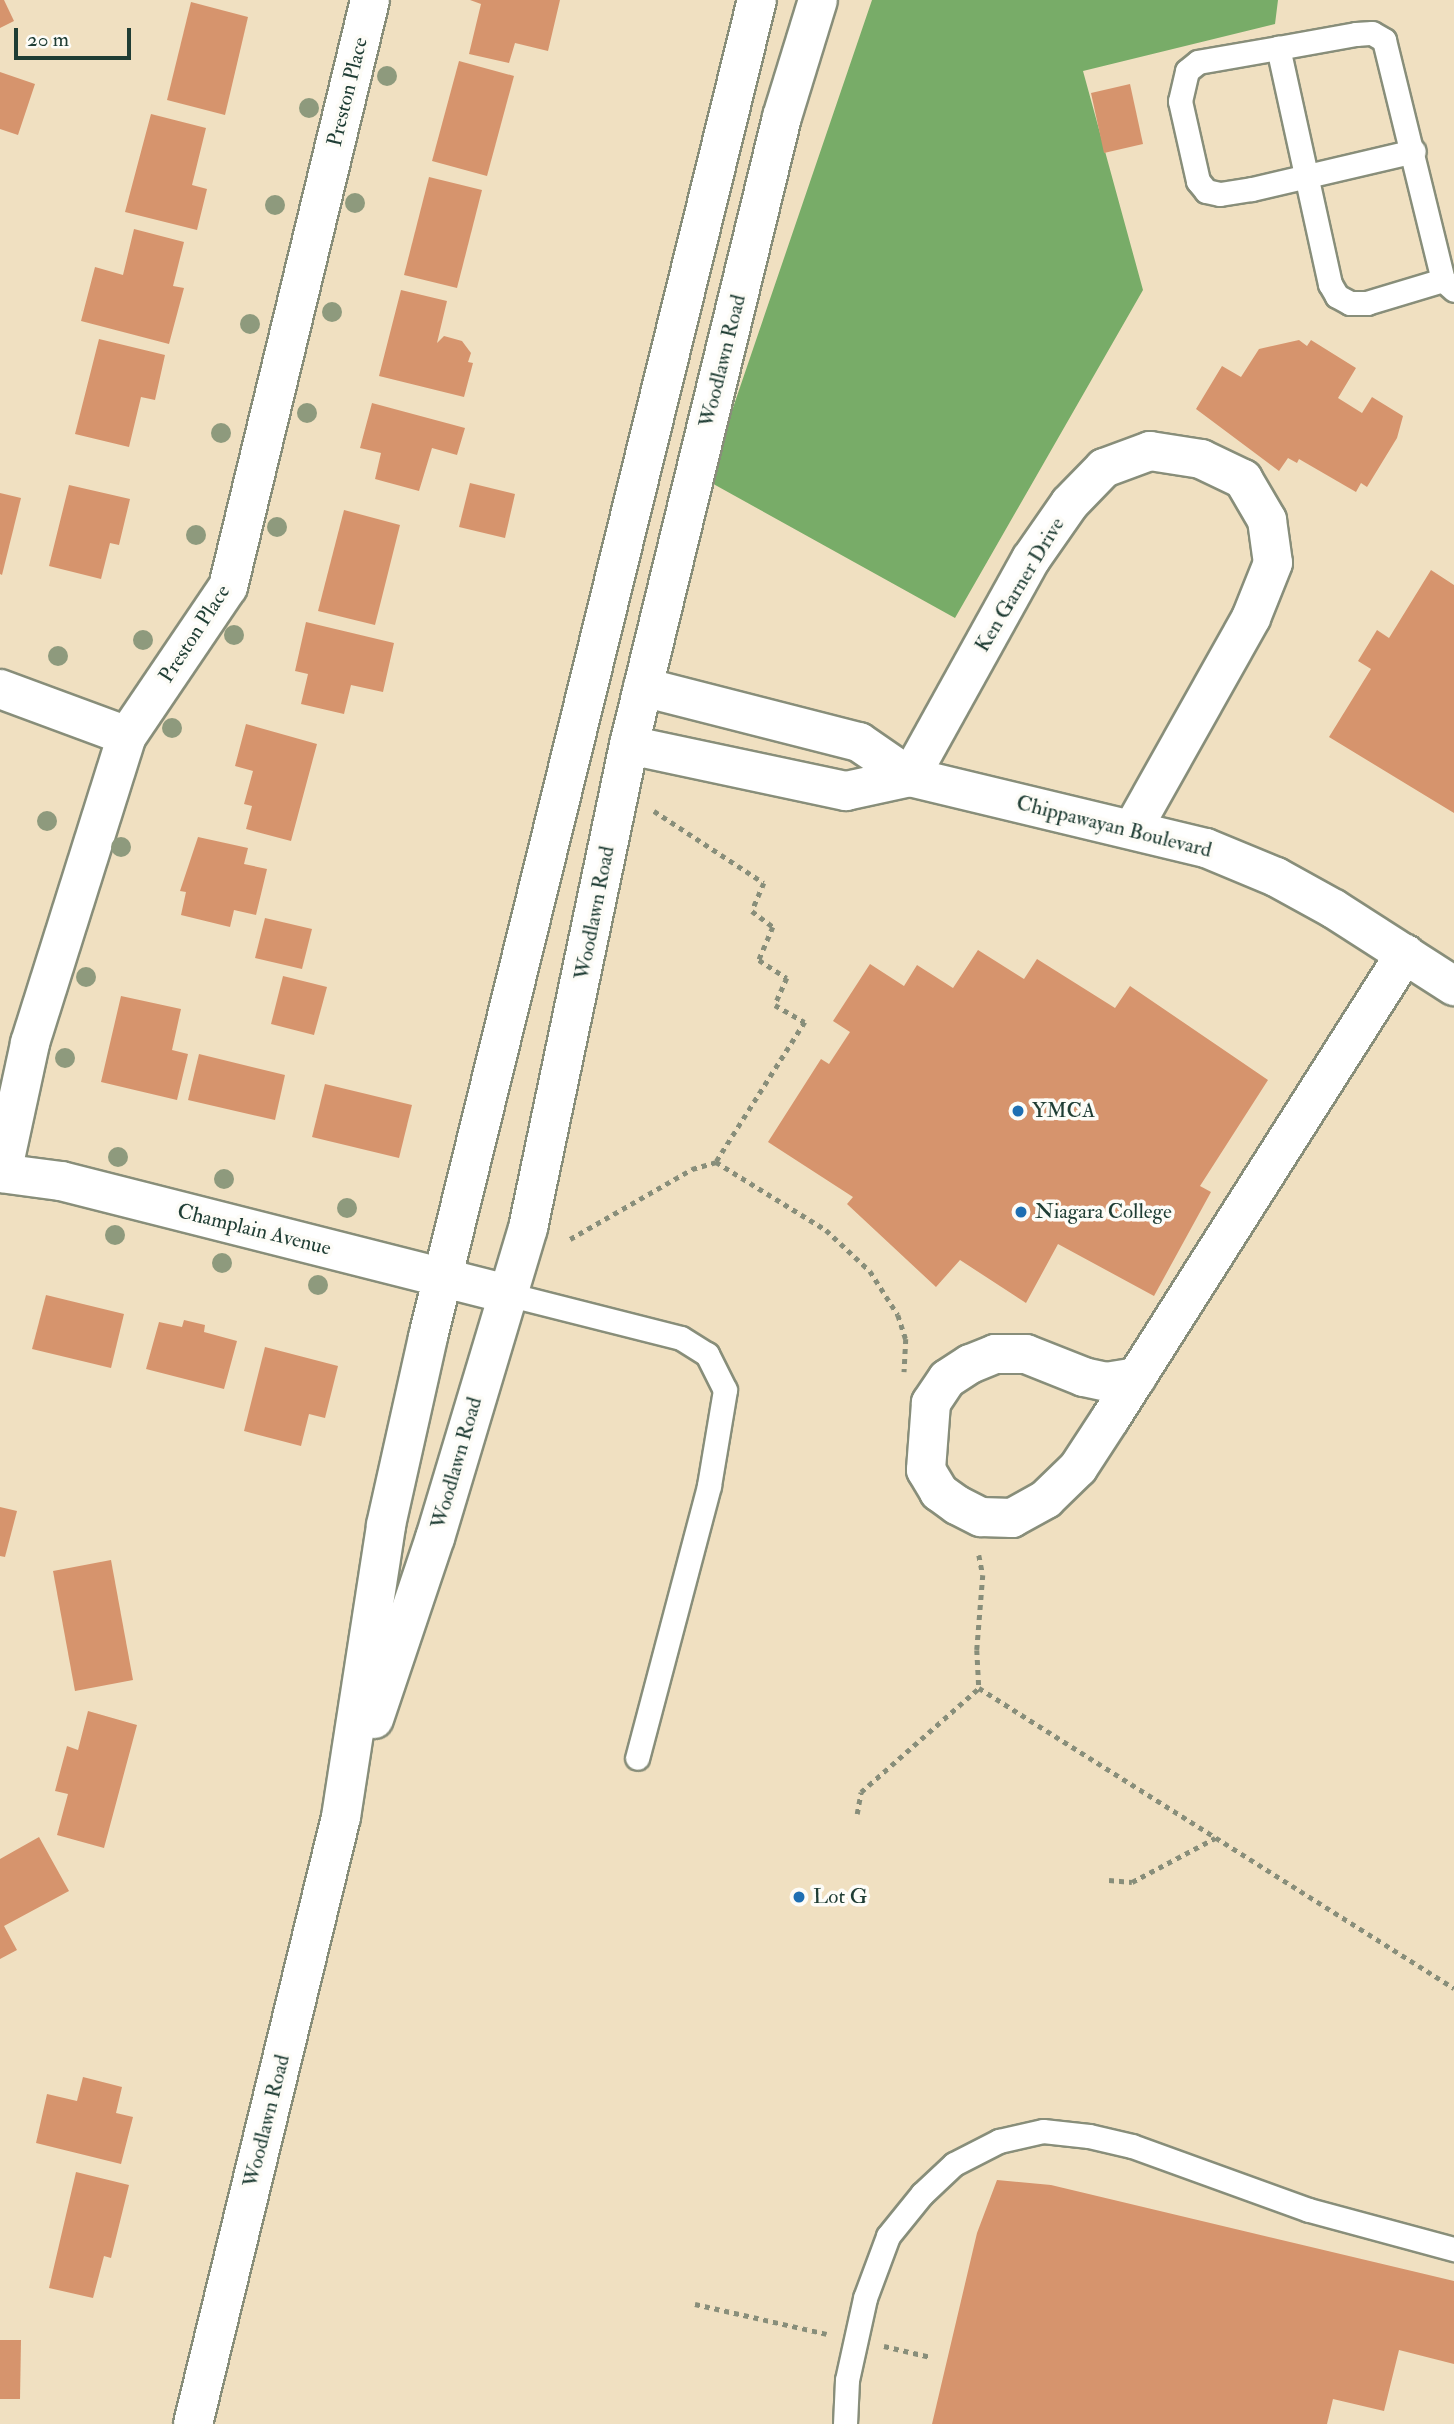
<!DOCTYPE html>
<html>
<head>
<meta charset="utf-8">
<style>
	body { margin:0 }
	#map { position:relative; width:1454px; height:2424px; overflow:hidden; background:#f0e0c1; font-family:"IM FELL Double Pica",serif }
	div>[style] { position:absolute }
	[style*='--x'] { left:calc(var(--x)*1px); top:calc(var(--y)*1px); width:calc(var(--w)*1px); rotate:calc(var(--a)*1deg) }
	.forest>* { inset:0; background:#78ac68 }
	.building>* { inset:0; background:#d6946d }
	.path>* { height:4.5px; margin-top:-2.25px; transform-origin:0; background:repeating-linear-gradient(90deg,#888e7a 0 5px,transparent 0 10px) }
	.roads { filter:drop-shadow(2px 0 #888e7a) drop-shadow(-2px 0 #888e7a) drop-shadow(0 2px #888e7a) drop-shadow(0 -2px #888e7a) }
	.lane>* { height:23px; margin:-11.5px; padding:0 11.5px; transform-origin:11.5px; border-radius:11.5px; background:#fff }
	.street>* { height:38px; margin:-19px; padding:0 19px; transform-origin:19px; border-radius:19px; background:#fff }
	.secondary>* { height:38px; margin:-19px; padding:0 19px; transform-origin:19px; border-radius:19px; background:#fff }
	.trees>* { width:20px; height:20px; margin:-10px; border-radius:50%; background:#8e9a7d }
	.dots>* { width:19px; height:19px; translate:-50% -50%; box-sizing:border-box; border:4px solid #fdfcf7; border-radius:50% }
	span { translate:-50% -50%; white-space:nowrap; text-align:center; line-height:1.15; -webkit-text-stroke:7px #fdfcf7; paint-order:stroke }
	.street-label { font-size:21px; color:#1f3d34 }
	.poi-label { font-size:21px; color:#1f3d34 }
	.left { translate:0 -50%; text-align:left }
	.scale { position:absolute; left:14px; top:28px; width:117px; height:32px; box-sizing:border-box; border:4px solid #1f3d34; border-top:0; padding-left:9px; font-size:21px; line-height:24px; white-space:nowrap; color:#1f3d34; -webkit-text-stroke:5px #fdfcf7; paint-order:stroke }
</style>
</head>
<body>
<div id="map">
	<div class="forest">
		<i style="clip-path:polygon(872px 0,1278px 0,1275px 24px,1083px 71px,1143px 290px,955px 618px,708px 481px)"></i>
	</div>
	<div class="building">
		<i style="clip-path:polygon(0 0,4px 0,14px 21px,0 28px)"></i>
		<i style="clip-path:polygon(470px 0,560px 0,548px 51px,515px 43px,509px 63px,469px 54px,481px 4px)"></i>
		<i style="clip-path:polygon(191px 2px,248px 17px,225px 115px,167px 100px)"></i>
		<i style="clip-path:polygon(459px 61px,514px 76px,487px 176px,432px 161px)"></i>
		<i style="clip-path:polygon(0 72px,35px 84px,18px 135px,0 129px)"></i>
		<i style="clip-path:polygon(1130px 84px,1143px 144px,1104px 153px,1091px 93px)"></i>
		<i style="clip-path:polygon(151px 114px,206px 128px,192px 185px,207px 189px,197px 230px,125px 212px)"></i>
		<i style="clip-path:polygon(429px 177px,482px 190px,457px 288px,404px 275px)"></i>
		<i style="clip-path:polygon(134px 229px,184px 242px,173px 286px,184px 288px,169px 344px,81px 321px,95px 267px,123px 275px)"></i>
		<i style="clip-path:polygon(401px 290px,447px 301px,437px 343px,444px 336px,462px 341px,471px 353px,468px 362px,473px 363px,464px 397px,379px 376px)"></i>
		<i style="clip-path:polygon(99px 339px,165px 355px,155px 400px,141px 397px,129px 447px,75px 434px)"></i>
		<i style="clip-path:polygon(1299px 340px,1307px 346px,1311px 340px,1356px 368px,1338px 398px,1362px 413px,1372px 397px,1403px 416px,1397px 438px,1367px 487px,1361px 483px,1356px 492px,1299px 459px,1297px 463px,1288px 458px,1279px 471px,1196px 409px,1222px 366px,1241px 377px,1259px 349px)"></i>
		<i style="clip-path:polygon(372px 403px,465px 428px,457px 455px,432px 448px,419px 491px,375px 479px,381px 453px,360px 448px)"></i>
		<i style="clip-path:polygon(470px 483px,515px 494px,505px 538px,459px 527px)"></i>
		<i style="clip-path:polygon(69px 485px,130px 499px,119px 545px,110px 543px,101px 579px,49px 566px)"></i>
		<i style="clip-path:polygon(0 493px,21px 498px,2px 575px,0 574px)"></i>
		<i style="clip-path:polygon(344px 510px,400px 525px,375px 625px,318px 611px)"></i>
		<i style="clip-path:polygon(1431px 570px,1454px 585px,1454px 813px,1329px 737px,1371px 669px,1358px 661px,1377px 630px,1389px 638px)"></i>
		<i style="clip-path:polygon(306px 622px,394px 643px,383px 692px,351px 685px,344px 714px,301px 704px,308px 674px,295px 671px)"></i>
		<i style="clip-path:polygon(246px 724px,317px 744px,291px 841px,246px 829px,252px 806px,244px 804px,253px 771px,235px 766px)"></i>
		<i style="clip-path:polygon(198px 837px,248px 848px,244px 864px,267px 869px,256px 915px,234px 910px,230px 927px,181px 915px,186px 892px,180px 891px)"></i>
		<i style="clip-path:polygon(265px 918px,312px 929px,302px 969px,255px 958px)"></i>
		<i style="clip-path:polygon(978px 950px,1024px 979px,1037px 959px,1115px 1008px,1130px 986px,1268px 1080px,1200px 1186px,1211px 1192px,1154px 1296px,1058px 1244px,1026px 1303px,960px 1260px,936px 1287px,847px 1204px,853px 1197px,768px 1142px,821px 1059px,829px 1064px,850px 1032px,833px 1021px,870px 964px,904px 986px,917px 965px,953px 988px)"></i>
		<i style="clip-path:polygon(283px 976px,327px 987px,314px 1035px,271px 1024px)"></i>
		<i style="clip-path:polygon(121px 996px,181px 1009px,172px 1050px,188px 1054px,177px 1100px,101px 1082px)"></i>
		<i style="clip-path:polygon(199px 1054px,285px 1075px,275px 1120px,188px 1100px)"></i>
		<i style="clip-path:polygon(325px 1084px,412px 1105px,399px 1158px,312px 1137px)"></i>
		<i style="clip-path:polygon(46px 1295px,124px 1314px,111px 1368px,32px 1349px)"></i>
		<i style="clip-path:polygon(184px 1320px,205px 1325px,204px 1332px,237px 1341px,224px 1389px,146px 1369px,159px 1322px,182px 1327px)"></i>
		<i style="clip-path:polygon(265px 1347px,338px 1366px,325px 1418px,309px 1414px,301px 1446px,244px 1431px)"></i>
		<i style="clip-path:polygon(0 1507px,17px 1511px,5px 1557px,0 1556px)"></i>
		<i style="clip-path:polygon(111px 1560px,133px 1680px,75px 1691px,53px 1571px)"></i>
		<i style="clip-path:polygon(88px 1711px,137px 1725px,104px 1848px,57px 1835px,68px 1794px,55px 1791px,67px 1746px,78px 1750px)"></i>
		<i style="clip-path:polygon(39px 1837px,69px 1891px,4px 1926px,17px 1950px,0 1959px,0 1859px)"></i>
		<i style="clip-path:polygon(83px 2077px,122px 2087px,116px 2113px,133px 2117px,121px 2164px,36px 2143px,47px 2094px,77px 2101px)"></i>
		<i style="clip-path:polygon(76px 2172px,129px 2185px,111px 2258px,104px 2256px,93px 2298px,49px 2288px)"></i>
		<i style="clip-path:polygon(997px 2180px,1051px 2185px,1454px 2281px,1454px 2364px,1399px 2350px,1384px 2411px,1333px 2399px,1327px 2424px,932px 2424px,977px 2233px)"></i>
		<i style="clip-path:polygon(0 2340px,21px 2340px,20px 2399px,0 2399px)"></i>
	</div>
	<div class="path">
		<i style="--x:654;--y:811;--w:131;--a:33.2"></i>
		<i style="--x:764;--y:883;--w:30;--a:113"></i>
		<i style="--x:752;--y:911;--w:26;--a:37"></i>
		<i style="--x:773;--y:927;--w:36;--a:113"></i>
		<i style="--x:759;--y:960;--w:33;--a:33"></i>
		<i style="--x:787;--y:978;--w:30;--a:114"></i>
		<i style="--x:775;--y:1005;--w:34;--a:30"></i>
		<i style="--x:805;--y:1022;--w:166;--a:122.4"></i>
		<i style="--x:570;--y:1239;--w:141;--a:-29.8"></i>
		<i style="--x:692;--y:1169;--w:25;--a:-16"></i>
		<i style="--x:716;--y:1162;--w:129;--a:31.7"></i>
		<i style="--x:826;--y:1230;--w:60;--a:43"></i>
		<i style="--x:870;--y:1271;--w:52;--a:57.5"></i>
		<i style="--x:898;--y:1315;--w:25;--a:72"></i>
		<i style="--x:906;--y:1339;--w:33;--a:93"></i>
		<i style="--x:979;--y:1555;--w:20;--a:79"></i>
		<i style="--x:983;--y:1575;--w:75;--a:94.6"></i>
		<i style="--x:977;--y:1650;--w:38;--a:87"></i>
		<i style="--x:979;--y:1688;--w:562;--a:32.28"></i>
		<i style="--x:857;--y:1814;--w:22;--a:-80"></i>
		<i style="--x:861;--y:1792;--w:157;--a:-41.4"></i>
		<i style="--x:1109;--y:1880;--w:23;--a:5"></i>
		<i style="--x:1132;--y:1882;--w:94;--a:-27.9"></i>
		<i style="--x:695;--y:2304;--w:135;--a:12.8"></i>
		<i style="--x:884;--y:2346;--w:48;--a:13.2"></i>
	</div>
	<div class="roads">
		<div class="lane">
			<i style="--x:1278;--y:48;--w:81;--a:170.1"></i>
			<i style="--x:1198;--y:62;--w:14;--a:141"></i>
			<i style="--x:1187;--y:71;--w:31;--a:103"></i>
			<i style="--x:1180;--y:101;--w:82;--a:77.3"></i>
			<i style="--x:1198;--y:181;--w:13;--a:51"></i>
			<i style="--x:1206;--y:191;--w:14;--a:12"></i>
			<i style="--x:1220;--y:194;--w:32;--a:-9"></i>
			<i style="--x:1252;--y:189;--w:166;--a:-13.2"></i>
			<i style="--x:1443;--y:280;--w:79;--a:163.2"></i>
			<i style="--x:1367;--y:303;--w:17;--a:180"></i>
			<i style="--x:1350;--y:303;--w:15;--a:-152"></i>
			<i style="--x:1337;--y:296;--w:14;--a:-120"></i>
			<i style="--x:1330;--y:284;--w:242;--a:-102.4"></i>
			<i style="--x:1278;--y:48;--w:79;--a:-10.2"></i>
			<i style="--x:1356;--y:34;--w:16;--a:-4"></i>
			<i style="--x:1372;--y:33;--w:14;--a:30"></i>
			<i style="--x:1384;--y:40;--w:247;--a:76.2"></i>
			<i style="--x:1443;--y:280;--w:15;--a:42"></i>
			<i style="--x:507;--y:1294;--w:179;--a:14.2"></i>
			<i style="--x:681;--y:1338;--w:31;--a:32"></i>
			<i style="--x:707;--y:1354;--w:40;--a:63.4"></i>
			<i style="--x:725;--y:1390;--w:97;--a:99.5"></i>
			<i style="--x:709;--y:1486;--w:281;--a:104.8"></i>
			<i style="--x:845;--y:2424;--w:44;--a:-87.4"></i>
			<i style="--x:847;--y:2380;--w:84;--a:-77.6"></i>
			<i style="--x:865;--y:2298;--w:66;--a:-69.6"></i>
			<i style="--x:888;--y:2236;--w:54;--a:-51"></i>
			<i style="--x:922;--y:2194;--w:44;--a:-43.2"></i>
			<i style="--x:954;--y:2164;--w:51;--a:-27.1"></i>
			<i style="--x:999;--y:2141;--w:45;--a:-12.8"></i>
			<i style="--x:1043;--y:2131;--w:46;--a:6.2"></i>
			<i style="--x:1089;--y:2136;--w:44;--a:13.1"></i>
			<i style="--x:1132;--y:2146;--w:188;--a:19.9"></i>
			<i style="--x:1309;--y:2210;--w:150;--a:15.1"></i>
		</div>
		<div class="street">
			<i style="--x:643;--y:687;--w:223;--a:14.3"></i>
			<i style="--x:859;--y:742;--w:62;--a:34.5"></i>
			<i style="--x:910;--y:777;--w:304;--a:13.5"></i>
			<i style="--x:1206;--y:848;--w:76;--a:22.5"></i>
			<i style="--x:1276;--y:877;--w:66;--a:28.9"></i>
			<i style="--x:1334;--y:909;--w:143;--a:32.7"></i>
			<i style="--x:0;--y:689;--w:135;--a:20.3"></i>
			<i style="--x:629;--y:745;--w:222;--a:12"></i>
			<i style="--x:846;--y:791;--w:66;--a:-12.3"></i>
			<i style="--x:910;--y:777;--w:249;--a:-61"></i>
			<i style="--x:1031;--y:559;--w:68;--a:-55.1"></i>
			<i style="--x:1070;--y:503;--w:49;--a:-45.8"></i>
			<i style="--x:1104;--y:468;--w:49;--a:-20.3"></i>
			<i style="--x:1150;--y:451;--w:52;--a:8.9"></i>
			<i style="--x:1201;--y:459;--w:47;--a:25.5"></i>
			<i style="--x:1243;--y:479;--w:48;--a:59.7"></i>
			<i style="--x:1267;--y:520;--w:43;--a:82.1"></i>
			<i style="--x:1273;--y:563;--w:59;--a:111.8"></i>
			<i style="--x:1251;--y:618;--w:241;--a:119.3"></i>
			<i style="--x:0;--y:1173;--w:62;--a:7.5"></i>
			<i style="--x:61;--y:1181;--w:460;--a:14.2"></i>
			<i style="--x:2;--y:1173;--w:133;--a:-77.8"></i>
			<i style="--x:30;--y:1043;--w:322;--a:-72.5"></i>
			<i style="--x:127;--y:736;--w:180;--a:-55.9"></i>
			<i style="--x:228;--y:587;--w:604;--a:-76.4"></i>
			<i style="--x:1137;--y:1377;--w:30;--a:171"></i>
			<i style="--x:1107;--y:1382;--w:24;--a:-168"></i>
			<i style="--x:1084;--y:1377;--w:62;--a:-158.4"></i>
			<i style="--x:1026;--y:1354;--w:31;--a:180"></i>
			<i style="--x:995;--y:1354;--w:27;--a:158"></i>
			<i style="--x:970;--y:1364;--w:27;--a:147"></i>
			<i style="--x:947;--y:1379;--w:29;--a:124"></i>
			<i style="--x:931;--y:1403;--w:67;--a:94.3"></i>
			<i style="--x:926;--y:1470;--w:26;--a:59"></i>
			<i style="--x:939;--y:1492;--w:22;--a:36"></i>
			<i style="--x:957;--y:1505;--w:27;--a:27"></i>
			<i style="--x:981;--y:1517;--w:31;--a:2"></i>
			<i style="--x:1012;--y:1518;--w:39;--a:-29"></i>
			<i style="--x:1046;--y:1499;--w:45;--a:-44.1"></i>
			<i style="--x:1078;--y:1468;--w:59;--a:-56.9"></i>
			<i style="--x:1110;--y:1419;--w:551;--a:-57.61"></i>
		</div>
		<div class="secondary">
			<i style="--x:374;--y:1719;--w:191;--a:-71.4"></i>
			<i style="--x:435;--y:1538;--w:324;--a:-73.3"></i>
			<i style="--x:528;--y:1228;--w:493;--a:-78.2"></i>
			<i style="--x:629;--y:745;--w:646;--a:-76.31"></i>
			<i style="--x:782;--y:117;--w:122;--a:-72.9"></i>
			<i style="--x:193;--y:2424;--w:625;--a:-76.3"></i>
			<i style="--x:341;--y:1817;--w:295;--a:-81.2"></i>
			<i style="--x:386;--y:1525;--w:193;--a:-77.4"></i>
			<i style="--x:428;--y:1337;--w:1377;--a:-76.18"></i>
		</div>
	</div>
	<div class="trees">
		<i style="left:387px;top:76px"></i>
		<i style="left:309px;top:108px"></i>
		<i style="left:355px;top:203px"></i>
		<i style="left:275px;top:205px"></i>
		<i style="left:332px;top:312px"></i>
		<i style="left:250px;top:324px"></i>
		<i style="left:307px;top:413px"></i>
		<i style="left:221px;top:433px"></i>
		<i style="left:277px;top:527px"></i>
		<i style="left:196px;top:535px"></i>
		<i style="left:234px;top:635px"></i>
		<i style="left:143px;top:640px"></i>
		<i style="left:58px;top:656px"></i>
		<i style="left:172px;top:728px"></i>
		<i style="left:47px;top:821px"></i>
		<i style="left:121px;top:847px"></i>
		<i style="left:86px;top:977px"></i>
		<i style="left:65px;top:1058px"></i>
		<i style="left:118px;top:1157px"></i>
		<i style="left:224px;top:1179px"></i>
		<i style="left:347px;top:1208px"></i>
		<i style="left:115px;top:1235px"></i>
		<i style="left:222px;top:1263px"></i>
		<i style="left:318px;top:1285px"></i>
	</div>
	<div class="dots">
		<i style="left:1018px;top:1111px;background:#1f6fb2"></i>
		<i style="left:1021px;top:1212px;background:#1f6fb2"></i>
		<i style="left:799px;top:1897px;background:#1f6fb2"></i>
	</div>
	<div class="street-label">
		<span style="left:348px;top:92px;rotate:-76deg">Preston Place</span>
		<span style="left:723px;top:361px;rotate:-76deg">Woodlawn Road</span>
		<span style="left:1020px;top:585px;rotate:-59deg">Ken Garner Drive</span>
		<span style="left:195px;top:634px;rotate:-57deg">Preston Place</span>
		<span style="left:1114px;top:827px;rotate:14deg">Chippawayan Boulevard</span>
		<span style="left:595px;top:913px;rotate:-79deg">Woodlawn Road</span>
		<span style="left:254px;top:1230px;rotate:14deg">Champlain Avenue</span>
		<span style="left:457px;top:1463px;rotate:-74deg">Woodlawn Road</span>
		<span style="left:267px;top:2121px;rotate:-76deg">Woodlawn Road</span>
	</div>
	<div class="poi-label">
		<span class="left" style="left:1032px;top:1111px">YMCA</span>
		<span class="left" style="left:1035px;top:1212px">Niagara College</span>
		<span class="left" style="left:813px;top:1897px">Lot G</span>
	</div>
	<div class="scale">20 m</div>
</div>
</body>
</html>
